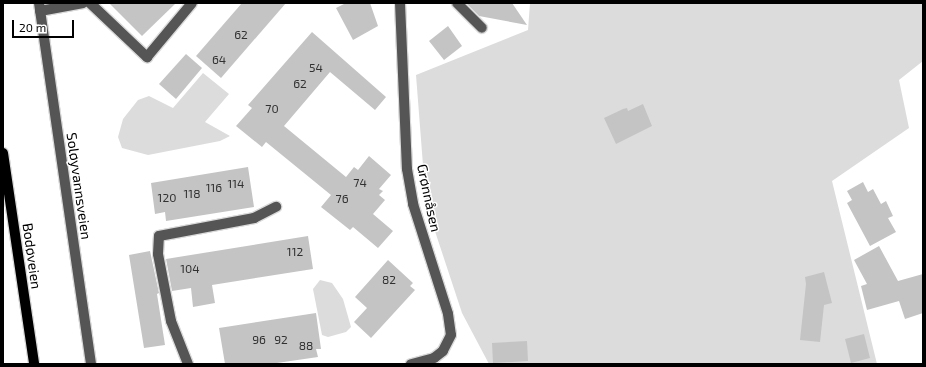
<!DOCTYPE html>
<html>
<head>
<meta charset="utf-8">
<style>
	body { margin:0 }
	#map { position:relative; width:926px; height:367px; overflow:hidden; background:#fff; font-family:"Exo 2",sans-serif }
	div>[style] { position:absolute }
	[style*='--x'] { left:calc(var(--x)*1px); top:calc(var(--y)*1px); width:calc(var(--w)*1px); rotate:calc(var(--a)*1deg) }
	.green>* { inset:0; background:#dcdcdc }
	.building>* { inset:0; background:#c4c4c4 }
	.roads { filter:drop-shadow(1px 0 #dbdbdb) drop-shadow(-1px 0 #dbdbdb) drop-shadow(0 1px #dbdbdb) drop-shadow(0 -1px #dbdbdb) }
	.minor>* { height:10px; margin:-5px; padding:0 5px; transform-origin:5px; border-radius:5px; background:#555 }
	.major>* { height:10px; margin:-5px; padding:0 5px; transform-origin:5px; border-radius:5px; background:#000 }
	span { translate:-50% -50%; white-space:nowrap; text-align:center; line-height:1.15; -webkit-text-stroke:3px #fff; paint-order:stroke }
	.number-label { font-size:12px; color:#313131 }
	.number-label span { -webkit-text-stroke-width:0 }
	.street-label { font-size:14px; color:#000 }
	.frame { position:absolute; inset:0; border:4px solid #000; pointer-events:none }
	.scale { position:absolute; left:12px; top:20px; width:62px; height:18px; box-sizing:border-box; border:2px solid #000; border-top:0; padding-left:5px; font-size:12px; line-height:14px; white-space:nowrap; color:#000; -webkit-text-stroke:3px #fff; paint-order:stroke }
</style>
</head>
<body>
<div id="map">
	<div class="green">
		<i style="clip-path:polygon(530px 3px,923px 3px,923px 61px,899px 80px,909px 128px,832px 181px,877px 364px,489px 364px,462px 313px,426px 204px,416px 75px,528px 30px)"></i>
		<i style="clip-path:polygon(203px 73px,229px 94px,205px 122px,230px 136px,220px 141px,148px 155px,122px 148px,118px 137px,123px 119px,138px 100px,149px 96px,173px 108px)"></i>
		<i style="clip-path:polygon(320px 280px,332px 283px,343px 299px,351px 327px,346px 332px,328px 337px,322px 335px,313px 289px)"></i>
	</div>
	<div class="building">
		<i style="clip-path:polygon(109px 3px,176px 3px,142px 36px)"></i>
		<i style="clip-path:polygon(242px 3px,286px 3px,221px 78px,196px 56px)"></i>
		<i style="clip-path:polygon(346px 3px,370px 3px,378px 26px,353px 40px,336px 8px)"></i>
		<i style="clip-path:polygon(466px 3px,512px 3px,527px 25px,479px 16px)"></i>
		<i style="clip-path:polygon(448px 26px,462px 46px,444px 60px,429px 41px)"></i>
		<i style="clip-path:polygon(312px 32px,386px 97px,375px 110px,330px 72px,284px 126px,346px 177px,354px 167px,358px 170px,369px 156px,391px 175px,379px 189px,383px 191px,379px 195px,385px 200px,373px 214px,393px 231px,378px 248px,353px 227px,350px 230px,321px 207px,331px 195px,266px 142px,262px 147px,236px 126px,252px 108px,248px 105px)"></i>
		<i style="clip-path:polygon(186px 54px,202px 68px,176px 99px,159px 84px)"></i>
		<i style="clip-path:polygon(643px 104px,652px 126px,616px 144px,604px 118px,623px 109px,627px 108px,628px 111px)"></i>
		<i style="clip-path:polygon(248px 167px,254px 207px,166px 221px,165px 212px,155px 214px,151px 183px)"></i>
		<i style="clip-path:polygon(863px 182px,868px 192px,873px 189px,881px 204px,886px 201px,893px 216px,888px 218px,896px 232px,870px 246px,847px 203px,852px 200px,847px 191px)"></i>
		<i style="clip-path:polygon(308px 236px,313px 269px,212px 285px,215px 303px,193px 307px,191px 288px,172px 291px,166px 259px)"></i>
		<i style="clip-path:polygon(879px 246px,898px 281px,923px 274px,923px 313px,905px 319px,899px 301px,867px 310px,861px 286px,867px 284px,854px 260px)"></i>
		<i style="clip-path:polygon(150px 251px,159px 293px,157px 294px,165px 345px,144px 348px,129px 255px)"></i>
		<i style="clip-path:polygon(388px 260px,413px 283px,410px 286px,415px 290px,371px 338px,354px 322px,367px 308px,355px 297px)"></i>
		<i style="clip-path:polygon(824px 272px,832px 303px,824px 305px,820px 342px,800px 340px,806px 284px,805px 277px)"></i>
		<i style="clip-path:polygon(316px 313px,321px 349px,316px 349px,318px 357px,270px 364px,225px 364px,219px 328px)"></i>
		<i style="clip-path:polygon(864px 334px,870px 358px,851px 363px,845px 339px)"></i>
		<i style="clip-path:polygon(527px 341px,528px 361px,493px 363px,492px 343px)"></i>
	</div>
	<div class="roads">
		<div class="minor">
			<i style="--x:39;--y:3;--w:365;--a:81.8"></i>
			<i style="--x:90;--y:3;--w:79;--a:43.5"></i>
			<i style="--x:147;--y:57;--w:70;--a:-50.2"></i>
			<i style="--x:400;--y:3;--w:166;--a:87.6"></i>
			<i style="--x:407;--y:169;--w:36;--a:80"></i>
			<i style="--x:413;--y:204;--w:115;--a:72.3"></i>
			<i style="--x:448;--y:314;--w:21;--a:82"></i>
			<i style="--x:451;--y:335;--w:18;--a:117"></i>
			<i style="--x:443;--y:351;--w:11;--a:142"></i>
			<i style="--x:434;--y:358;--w:24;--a:165"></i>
			<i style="--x:457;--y:3;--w:35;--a:45"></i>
			<i style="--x:40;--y:11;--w:44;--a:-10.5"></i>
			<i style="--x:188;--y:364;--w:46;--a:-111.6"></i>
			<i style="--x:171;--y:321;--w:68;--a:-101"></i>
			<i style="--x:158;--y:254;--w:18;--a:-87"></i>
			<i style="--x:159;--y:236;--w:97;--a:-10.7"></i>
			<i style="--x:254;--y:218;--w:25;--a:-27"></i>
		</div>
		<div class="major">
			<i style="--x:3;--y:153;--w:213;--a:81.6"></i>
		</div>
	</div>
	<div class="number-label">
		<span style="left:241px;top:35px">62</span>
		<span style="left:219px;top:60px">64</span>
		<span style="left:316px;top:68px">54</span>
		<span style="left:300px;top:84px">62</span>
		<span style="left:272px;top:109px">70</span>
		<span style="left:360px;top:183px">74</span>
		<span style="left:236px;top:184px">114</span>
		<span style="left:214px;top:188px">116</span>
		<span style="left:192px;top:194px">118</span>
		<span style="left:167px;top:198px">120</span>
		<span style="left:342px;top:199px">76</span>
		<span style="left:295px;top:252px">112</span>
		<span style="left:190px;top:269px">104</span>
		<span style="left:389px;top:280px">82</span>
		<span style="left:259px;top:340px">96</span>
		<span style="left:281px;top:340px">92</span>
		<span style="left:306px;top:346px">88</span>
	</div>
	<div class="street-label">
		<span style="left:79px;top:186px;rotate:82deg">Soløyvannsveien</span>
		<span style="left:429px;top:198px;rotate:78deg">Grønnåsen</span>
		<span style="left:32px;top:256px;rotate:82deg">Bodøveien</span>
	</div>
	<div class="frame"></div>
	<div class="scale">20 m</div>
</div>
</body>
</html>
